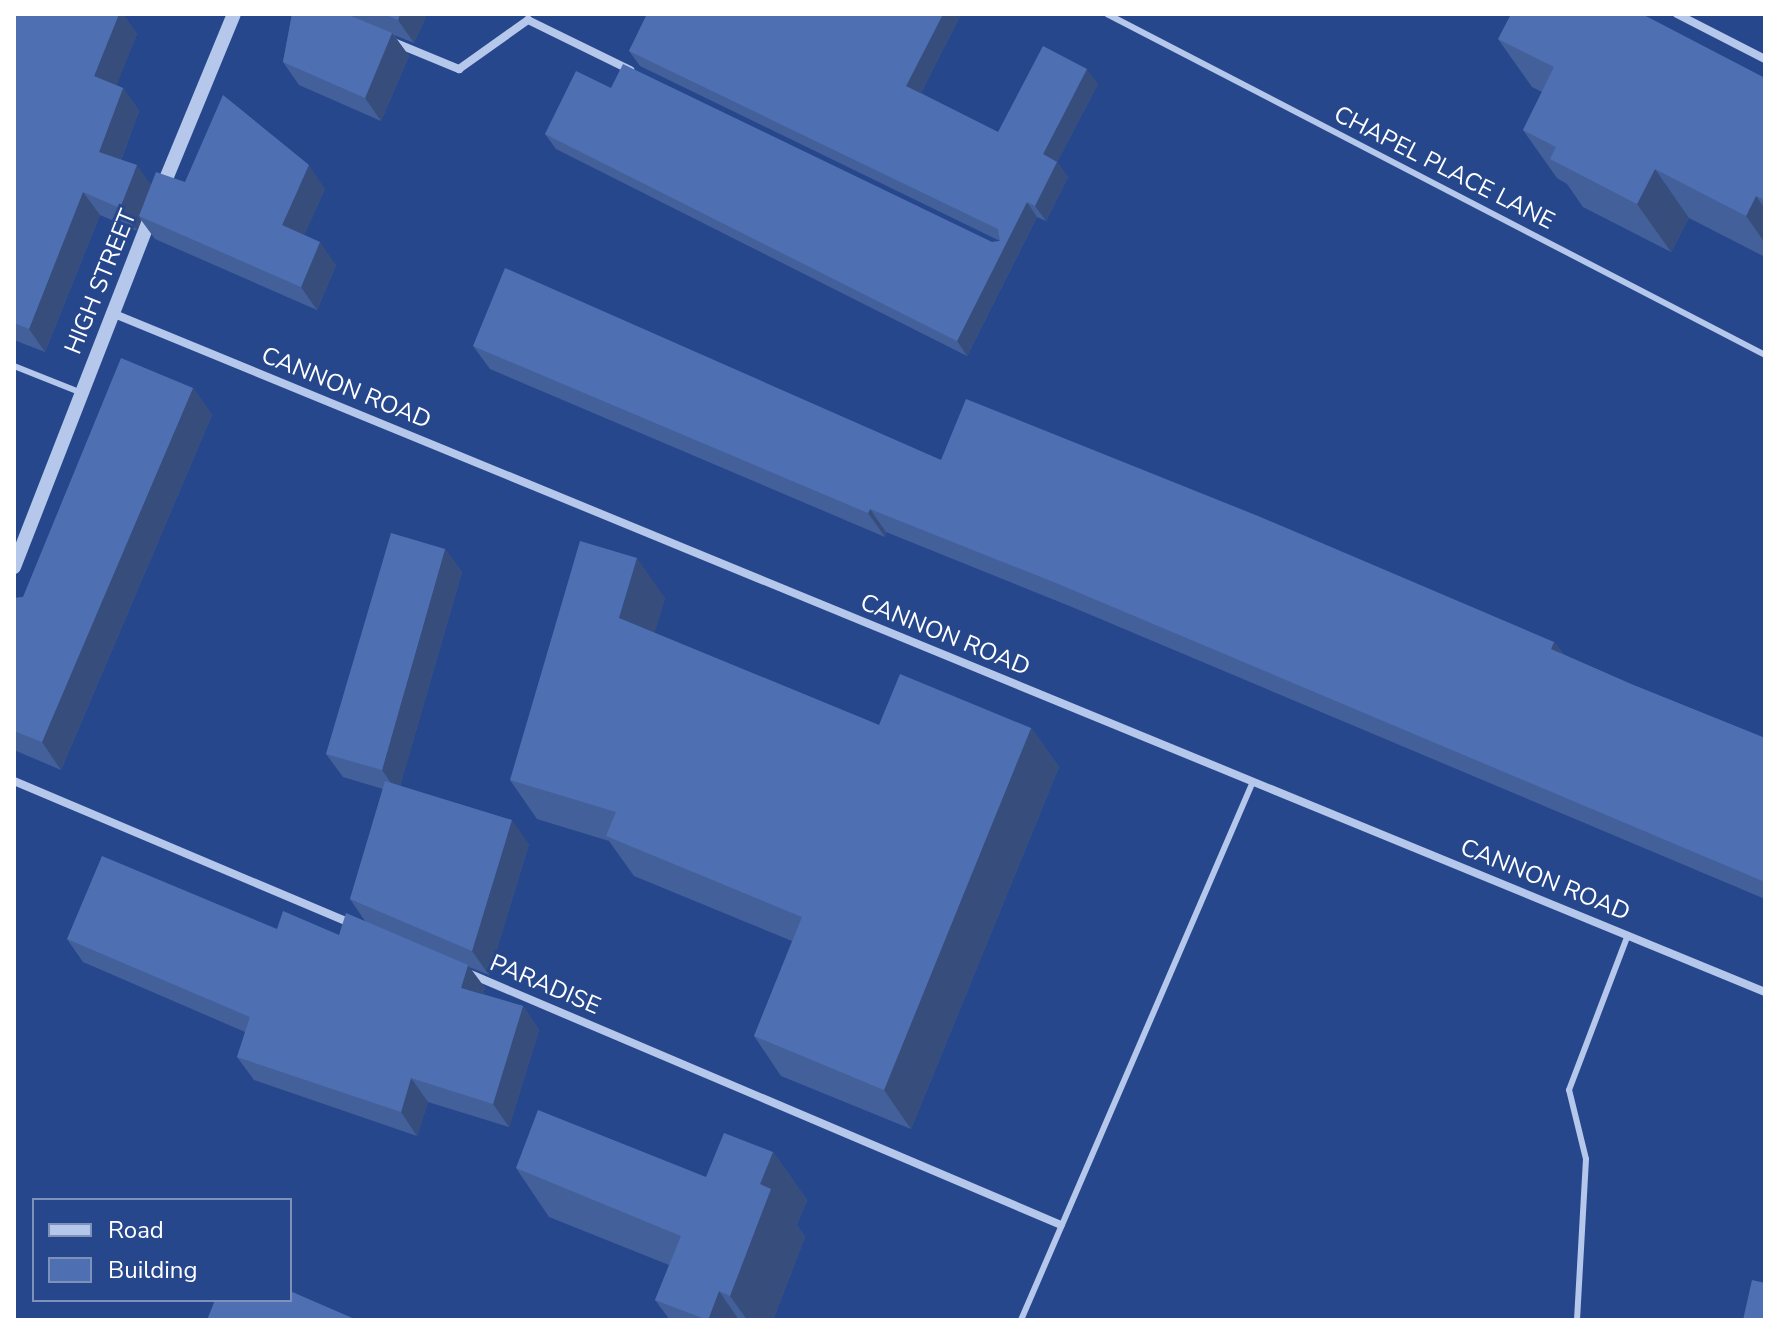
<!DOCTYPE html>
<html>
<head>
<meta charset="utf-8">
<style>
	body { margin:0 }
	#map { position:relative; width:1779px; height:1334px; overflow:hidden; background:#26478c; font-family:"Nunito Sans",sans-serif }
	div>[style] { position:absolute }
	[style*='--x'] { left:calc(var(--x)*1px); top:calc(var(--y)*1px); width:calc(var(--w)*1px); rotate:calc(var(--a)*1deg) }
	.service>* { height:6px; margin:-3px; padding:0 3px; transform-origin:3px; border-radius:3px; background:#b5c7ea }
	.minor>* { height:8px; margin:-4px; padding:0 4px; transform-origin:4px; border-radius:4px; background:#b5c7ea }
	.tertiary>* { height:14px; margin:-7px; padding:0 7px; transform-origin:7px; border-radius:7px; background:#b5c7ea }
	.wall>* { inset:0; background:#43609a }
	.shaded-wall>* { inset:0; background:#374e7d }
	.building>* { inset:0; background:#4e70b3 }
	span { translate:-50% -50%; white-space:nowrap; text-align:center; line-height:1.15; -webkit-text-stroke:6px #26478c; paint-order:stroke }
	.street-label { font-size:24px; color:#fff }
	.frame { position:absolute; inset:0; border:16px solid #fff; pointer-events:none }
	.legend { position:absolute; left:32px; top:1198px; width:260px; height:104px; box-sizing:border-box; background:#26478c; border:2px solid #7d91ba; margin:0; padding:10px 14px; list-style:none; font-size:24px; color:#fff }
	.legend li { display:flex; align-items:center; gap:16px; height:40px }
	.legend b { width:40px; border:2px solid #7d91ba }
</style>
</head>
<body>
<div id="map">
	<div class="service">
		<i style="--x:1107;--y:14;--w:741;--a:27.39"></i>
		<i style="--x:14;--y:366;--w:73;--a:21.7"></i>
		<i style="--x:1021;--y:1320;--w:584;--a:-66.69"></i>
		<i style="--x:1577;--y:1320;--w:161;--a:-86.8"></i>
		<i style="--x:1586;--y:1159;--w:71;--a:-103.8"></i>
		<i style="--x:1569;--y:1090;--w:166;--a:-69.2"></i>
	</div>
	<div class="minor">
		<i style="--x:1677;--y:14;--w:99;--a:27.1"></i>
		<i style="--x:391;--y:41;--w:74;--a:22.4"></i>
		<i style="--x:459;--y:69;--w:85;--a:-35.4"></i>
		<i style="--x:528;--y:20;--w:114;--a:26.1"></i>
		<i style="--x:112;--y:313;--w:1787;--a:22.33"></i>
		<i style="--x:14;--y:781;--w:367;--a:22.9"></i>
		<i style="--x:468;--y:973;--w:644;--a:23.02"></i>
	</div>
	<div class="tertiary">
		<i style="--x:161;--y:191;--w:191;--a:-67.6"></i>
		<i style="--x:14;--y:567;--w:383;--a:-68.7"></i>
	</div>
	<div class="wall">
		<i style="clip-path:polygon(14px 14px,123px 14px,137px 34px,116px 85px,123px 88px,139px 111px,121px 160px,151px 185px,185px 182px,325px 189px,304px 235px,336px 265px,317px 310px,155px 239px,141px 220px,137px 231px,100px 215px,45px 352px,14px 340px)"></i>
		<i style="clip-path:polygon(292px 14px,427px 14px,414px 43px,394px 35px,409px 56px,381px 121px,299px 85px,283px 62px)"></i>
		<i style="clip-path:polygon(647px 14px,961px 14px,921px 93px,998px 132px,1098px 84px,1057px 162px,1068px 177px,1046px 221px,1037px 217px,967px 356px,556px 149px,545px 134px,611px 88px,992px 242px,1000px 241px,640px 66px,629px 51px)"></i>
		<i style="clip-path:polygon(1498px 39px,1765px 78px,1765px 257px,1689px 218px,1671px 252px,1583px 207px,1567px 184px,1557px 178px,1523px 130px,1542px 92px,1532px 87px)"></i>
		<i style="clip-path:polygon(473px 346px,941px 460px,1554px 642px,1563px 654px,1631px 684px,1765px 738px,1765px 899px,1072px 607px,886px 532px,885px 537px,490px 369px)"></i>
		<i style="clip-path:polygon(193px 388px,212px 415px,61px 770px,14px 750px,14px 598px,23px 597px)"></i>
		<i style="clip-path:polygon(445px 549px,462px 572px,400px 786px,529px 844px,489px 975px,469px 967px,485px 988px,483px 994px,523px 1006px,539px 1030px,509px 1127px,428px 1102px,417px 1136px,254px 1080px,237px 1057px,245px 1032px,83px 962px,67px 939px,277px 929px,339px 935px,365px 921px,350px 899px,383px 789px,343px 777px,326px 754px)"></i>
		<i style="clip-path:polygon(665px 598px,654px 633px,879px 725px,1031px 728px,1059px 767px,911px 1129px,781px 1076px,754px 1036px,792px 941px,634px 876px,609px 841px,537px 819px,510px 780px)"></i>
		<i style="clip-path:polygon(773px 1152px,807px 1200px,797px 1225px,805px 1237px,773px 1320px,670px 1320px,655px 1300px,669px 1265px,549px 1217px,516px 1168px,706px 1177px)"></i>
	</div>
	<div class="shaded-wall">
		<i style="clip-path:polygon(119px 14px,123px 14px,137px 34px,111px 100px,94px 76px)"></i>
		<i style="clip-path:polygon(400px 14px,427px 14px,414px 43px,398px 20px)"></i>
		<i style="clip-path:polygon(943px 14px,961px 14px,917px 101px,906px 86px)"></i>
		<i style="clip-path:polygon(392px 33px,409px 56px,381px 121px,365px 98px)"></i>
		<i style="clip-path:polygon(1087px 69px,1098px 84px,1057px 162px,1068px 177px,1046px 221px,1035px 206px,1043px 154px)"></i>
		<i style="clip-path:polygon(123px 88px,139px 111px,115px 175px,99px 152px)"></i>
		<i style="clip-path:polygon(137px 165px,154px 189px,139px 216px,141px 220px,137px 231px,120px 208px)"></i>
		<i style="clip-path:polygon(309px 165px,325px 189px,298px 249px,282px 225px)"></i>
		<i style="clip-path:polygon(1655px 169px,1689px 218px,1671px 252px,1637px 204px)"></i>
		<i style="clip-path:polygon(83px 192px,100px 215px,45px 352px,29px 329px)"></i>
		<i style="clip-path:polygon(1756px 196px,1765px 209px,1765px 243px,1746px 216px)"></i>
		<i style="clip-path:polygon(1027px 202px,1037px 217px,967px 356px,957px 341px)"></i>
		<i style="clip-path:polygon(320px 242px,336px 265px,317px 310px,301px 287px)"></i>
		<i style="clip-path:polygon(193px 388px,212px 415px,61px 770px,42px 742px)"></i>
		<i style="clip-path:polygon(870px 509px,886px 532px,885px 537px,868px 513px)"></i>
		<i style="clip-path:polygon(445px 549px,462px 572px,398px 793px,382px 770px)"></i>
		<i style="clip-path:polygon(637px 558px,665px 598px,647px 658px,619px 618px)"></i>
		<i style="clip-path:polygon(1554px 642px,1570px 665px,1551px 649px)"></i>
		<i style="clip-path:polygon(1031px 728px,1059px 767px,911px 1129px,884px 1090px)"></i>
		<i style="clip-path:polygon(512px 820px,529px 844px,489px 975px,472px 951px)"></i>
		<i style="clip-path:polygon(468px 965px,485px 988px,478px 1011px,461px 988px)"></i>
		<i style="clip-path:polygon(523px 1006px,539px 1030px,509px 1127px,493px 1104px)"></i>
		<i style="clip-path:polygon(411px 1078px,428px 1102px,417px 1136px,401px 1112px)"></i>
		<i style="clip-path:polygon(773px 1152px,807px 1200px,797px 1225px,805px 1237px,773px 1320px,747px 1320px,730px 1296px,760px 1184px)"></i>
		<i style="clip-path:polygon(719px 1291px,739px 1320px,708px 1320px)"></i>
	</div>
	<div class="building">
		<i style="clip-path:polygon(14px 14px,119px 14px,94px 76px,123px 88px,99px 152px,137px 165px,120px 208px,83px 192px,29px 329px,14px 323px)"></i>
		<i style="clip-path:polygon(292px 14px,346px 14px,392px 33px,365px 98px,283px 62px)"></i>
		<i style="clip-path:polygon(384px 14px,400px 14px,398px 20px)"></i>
		<i style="clip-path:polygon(647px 14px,943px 14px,906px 86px,998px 132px,1043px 46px,1087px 69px,1043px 154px,1057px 162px,1035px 206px,1027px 202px,957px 341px,545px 134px,576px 71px,611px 88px,623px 64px,992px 242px,1000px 241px,998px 229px,629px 51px)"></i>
		<i style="clip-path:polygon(1511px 14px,1642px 14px,1765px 78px,1765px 200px,1756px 196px,1746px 216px,1655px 169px,1637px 204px,1550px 159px,1556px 147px,1523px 130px,1554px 67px,1498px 39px)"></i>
		<i style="clip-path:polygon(223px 95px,309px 165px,282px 225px,320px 242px,301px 287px,139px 216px,156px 172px,185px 182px)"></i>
		<i style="clip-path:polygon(505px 268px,941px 460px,966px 399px,1258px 516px,1554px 642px,1551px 649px,1631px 684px,1765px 738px,1765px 882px,1056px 583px,870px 509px,868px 513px,473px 346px)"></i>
		<i style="clip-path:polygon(121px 358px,193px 388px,42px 742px,14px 731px,14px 598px,23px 597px)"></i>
		<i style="clip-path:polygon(391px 533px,445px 549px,382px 770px,326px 754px)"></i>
		<i style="clip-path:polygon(580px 541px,637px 558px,619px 618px,879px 725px,900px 674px,1031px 728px,884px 1090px,754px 1036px,802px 917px,606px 836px,616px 812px,510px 780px)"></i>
		<i style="clip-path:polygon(385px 781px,512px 820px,472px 951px,350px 899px)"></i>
		<i style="clip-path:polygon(102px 856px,277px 929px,283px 911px,339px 935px,346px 913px,468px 965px,461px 988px,523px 1006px,493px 1104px,411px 1078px,401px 1112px,237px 1057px,250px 1017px,67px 939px)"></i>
		<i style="clip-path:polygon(538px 1110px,706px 1177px,724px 1133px,773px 1152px,760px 1184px,771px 1189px,730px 1296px,719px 1291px,708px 1320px,655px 1300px,681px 1236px,516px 1168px)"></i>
		<i style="clip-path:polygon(1752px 1280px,1765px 1283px,1765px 1320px,1743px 1320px)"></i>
		<i style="clip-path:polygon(290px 1291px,357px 1320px,207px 1320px,215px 1300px,290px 1300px)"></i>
	</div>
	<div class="street-label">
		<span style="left:1444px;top:168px;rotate:27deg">CHAPEL PLACE LANE</span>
		<span style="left:101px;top:282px;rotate:-68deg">HIGH STREET</span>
		<span style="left:346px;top:388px;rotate:22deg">CANNON ROAD</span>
		<span style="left:945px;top:635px;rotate:22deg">CANNON ROAD</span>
		<span style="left:1545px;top:880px;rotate:22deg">CANNON ROAD</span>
		<span style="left:545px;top:985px;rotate:23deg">PARADISE</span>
	</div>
	<div class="frame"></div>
	<ul class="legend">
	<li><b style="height:10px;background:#b5c7ea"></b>Road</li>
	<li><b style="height:22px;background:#4e70b3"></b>Building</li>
	</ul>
</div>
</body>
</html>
